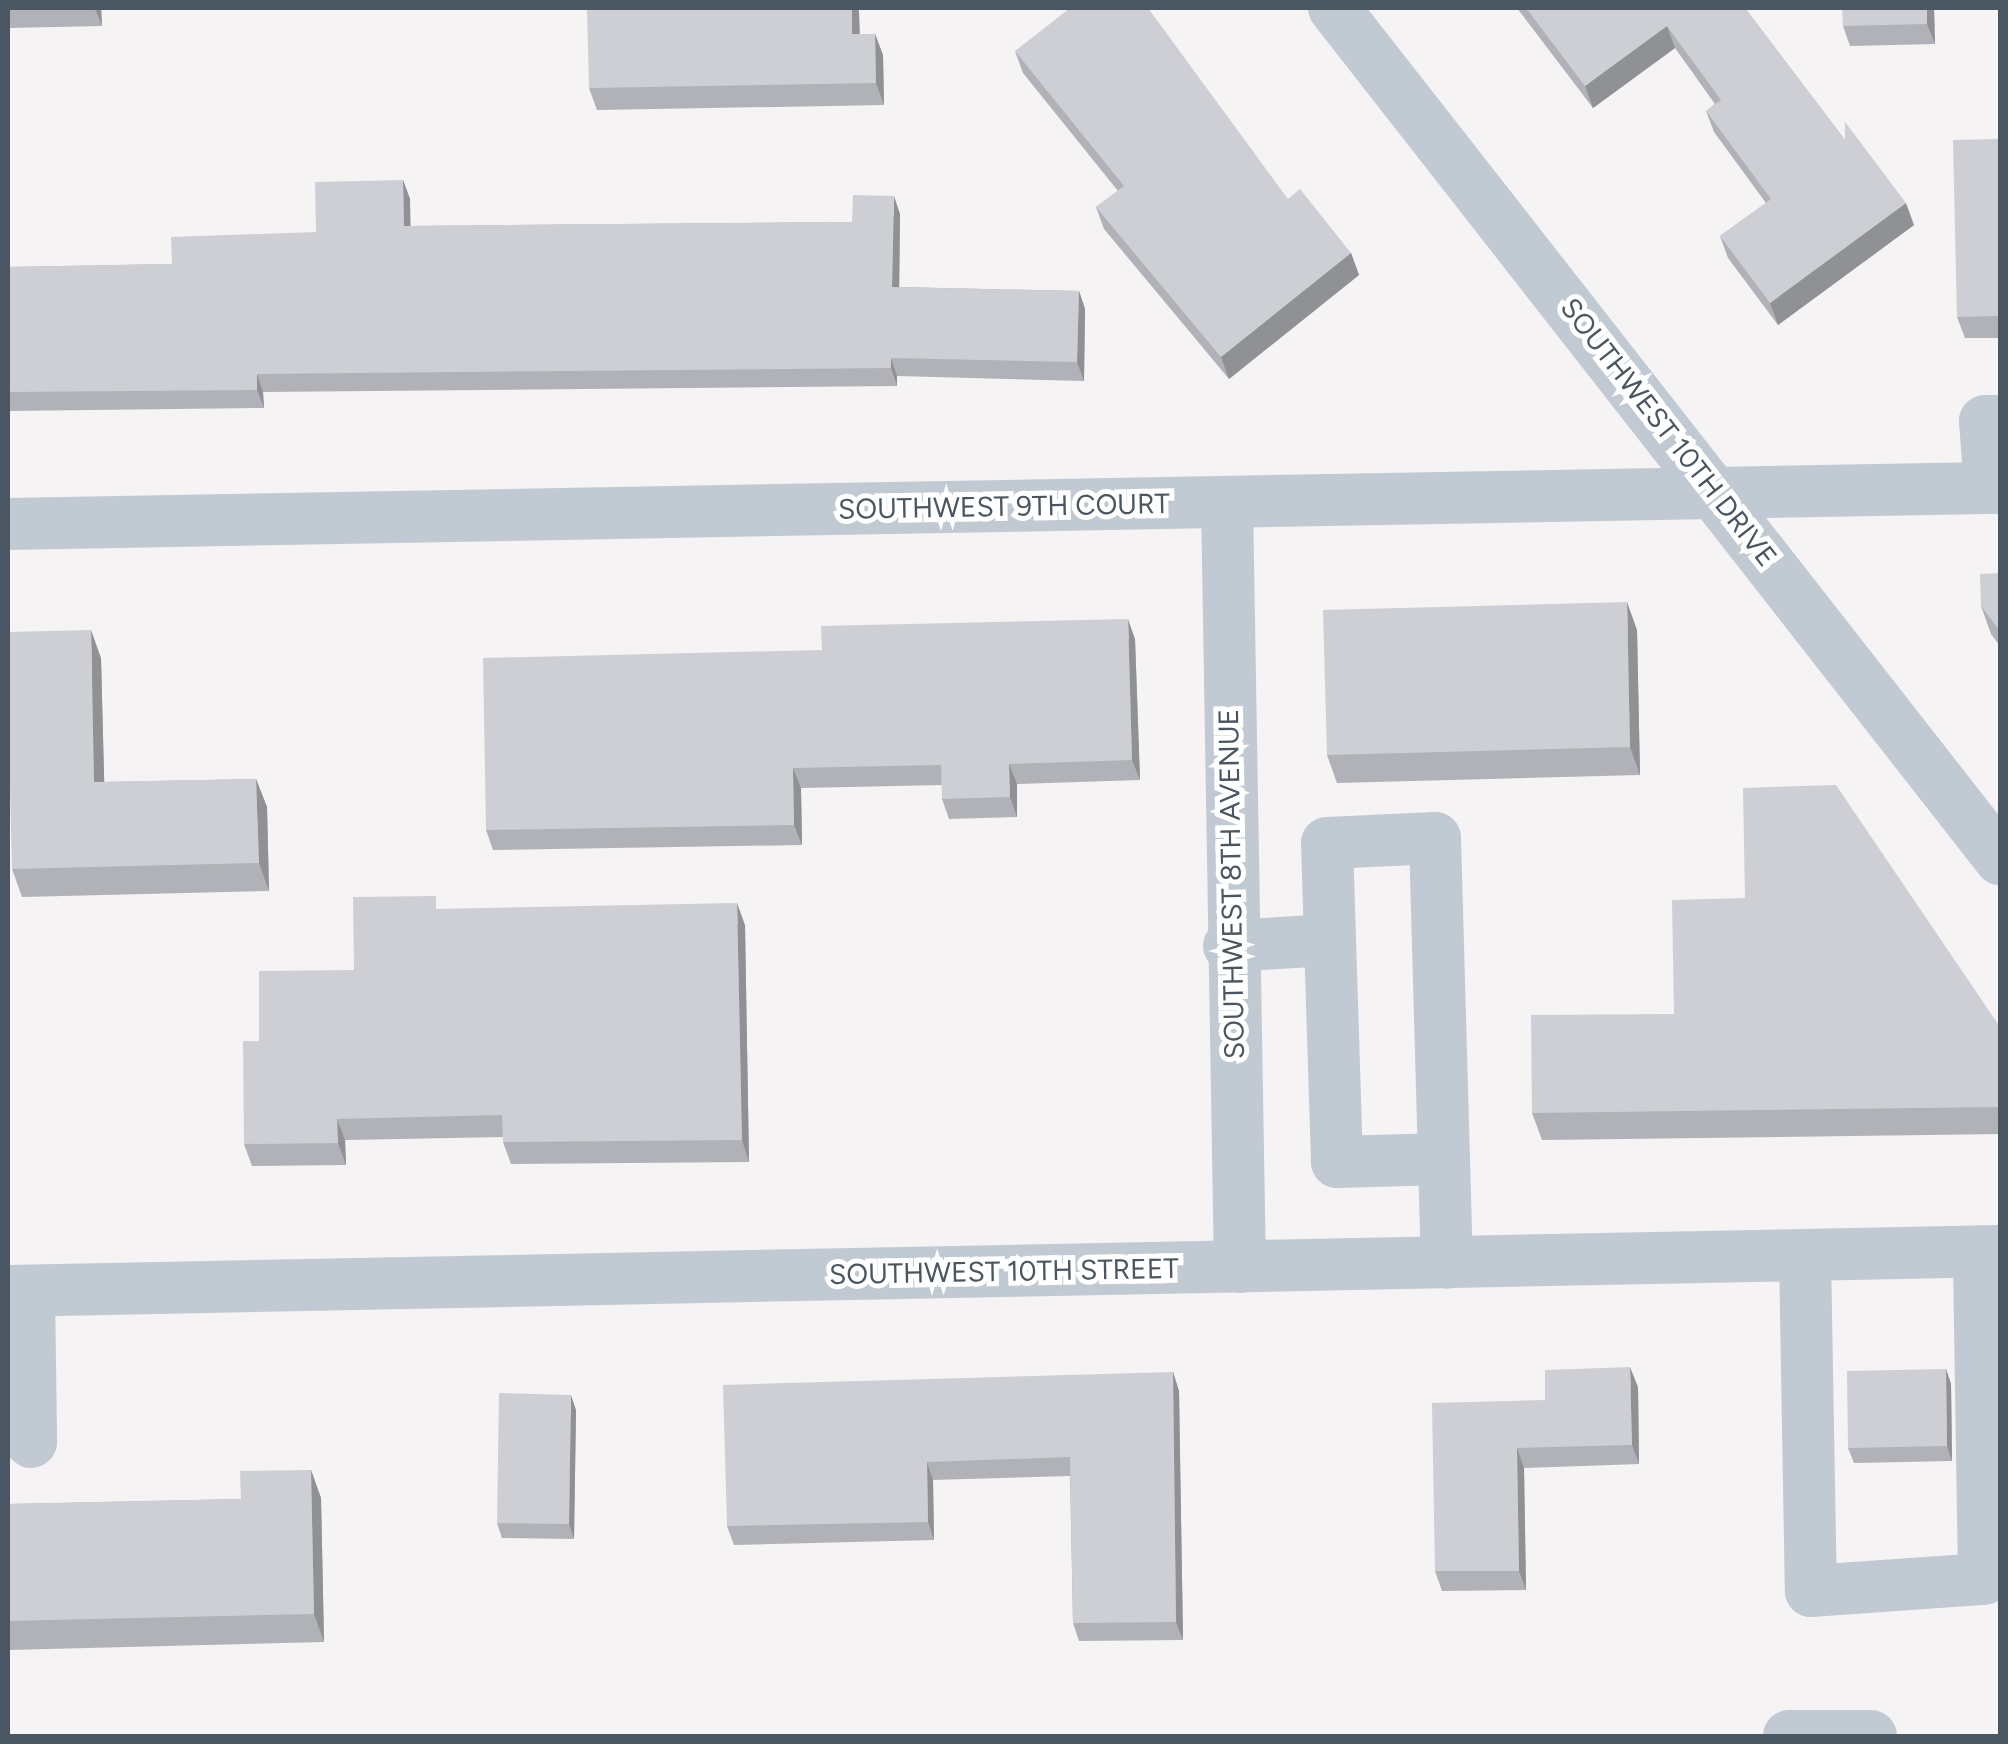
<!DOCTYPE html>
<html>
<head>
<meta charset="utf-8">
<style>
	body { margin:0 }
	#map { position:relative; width:2008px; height:1744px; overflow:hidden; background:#f5f3f3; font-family:Figtree,sans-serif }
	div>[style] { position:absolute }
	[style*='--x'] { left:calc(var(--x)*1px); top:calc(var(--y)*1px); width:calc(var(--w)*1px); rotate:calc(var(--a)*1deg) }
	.minor>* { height:52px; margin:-26px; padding:0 26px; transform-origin:26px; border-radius:26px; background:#c1cad2 }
	.wall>* { inset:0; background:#b0b2b7 }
	.shaded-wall>* { inset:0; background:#909195 }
	.building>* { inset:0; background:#cdcfd5 }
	span { translate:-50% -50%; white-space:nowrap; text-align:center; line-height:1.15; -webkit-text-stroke:10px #fff; paint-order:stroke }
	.street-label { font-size:28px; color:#4a5661 }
	.frame { position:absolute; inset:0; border:10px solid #4a5661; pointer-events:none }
</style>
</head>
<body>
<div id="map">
	<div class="minor">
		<i style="--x:1334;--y:8;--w:1081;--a:51.95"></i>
		<i style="--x:1990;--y:488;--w:67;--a:-94.3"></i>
		<i style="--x:1985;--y:421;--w:15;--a:0"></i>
		<i style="--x:1227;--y:502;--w:765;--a:89.03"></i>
		<i style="--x:8;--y:524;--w:1992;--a:-1.04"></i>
		<i style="--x:1229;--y:946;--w:101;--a:-3.4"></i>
		<i style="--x:1444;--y:1159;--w:107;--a:178.4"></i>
		<i style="--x:1337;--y:1162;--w:319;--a:-91.8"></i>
		<i style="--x:1327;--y:843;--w:108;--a:-2.7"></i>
		<i style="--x:1435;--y:838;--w:425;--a:88.4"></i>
		<i style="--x:1805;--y:1255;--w:336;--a:89"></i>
		<i style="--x:1811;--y:1591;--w:173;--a:-4"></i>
		<i style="--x:1984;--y:1579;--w:327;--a:-90.9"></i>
		<i style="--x:8;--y:1291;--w:1992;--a:-1.15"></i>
		<i style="--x:29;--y:1291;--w:151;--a:89.2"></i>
		<i style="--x:1789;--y:1736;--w:82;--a:0"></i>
	</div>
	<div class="wall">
		<i style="clip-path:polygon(8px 8px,101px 8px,102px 26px,8px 28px)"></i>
		<i style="clip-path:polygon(1517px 8px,1745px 8px,1845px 140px,1914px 225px,1778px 325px,1728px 258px,1720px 236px,1766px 203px,1714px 132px,1706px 111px,1715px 104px,1675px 48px,1593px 108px)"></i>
		<i style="clip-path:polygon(1934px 8px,1935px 44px,1850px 46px,1843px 26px)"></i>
		<i style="clip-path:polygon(859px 12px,860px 34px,875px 34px,883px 55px,884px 105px,597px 110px,589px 88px)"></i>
		<i style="clip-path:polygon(1015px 51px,1288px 199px,1351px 253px,1359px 275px,1229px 379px,1104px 229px,1096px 207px,1118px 191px,1023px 73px)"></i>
		<i style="clip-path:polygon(2000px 139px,2000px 338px,1965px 338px,1957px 317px)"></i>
		<i style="clip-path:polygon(403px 180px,410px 199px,410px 226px,852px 222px,900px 214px,899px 287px,1079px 291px,1085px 309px,1084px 381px,897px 376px,897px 386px,263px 392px,264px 408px,8px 411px,8px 267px,172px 264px,316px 232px)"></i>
		<i style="clip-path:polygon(2000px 573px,2000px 646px,1991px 634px,1981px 606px)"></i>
		<i style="clip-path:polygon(1637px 630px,1640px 775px,1337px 783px,1327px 755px)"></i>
		<i style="clip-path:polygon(1135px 639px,1140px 780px,1017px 784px,1017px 817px,949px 819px,942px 799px,942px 785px,801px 788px,802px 845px,493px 850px,486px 830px,822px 650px)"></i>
		<i style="clip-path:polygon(101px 658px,104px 782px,256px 779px,267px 807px,269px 891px,22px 897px,12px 869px)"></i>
		<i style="clip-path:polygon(1745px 898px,2000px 1027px,2000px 1134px,1542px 1140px,1532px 1113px,1674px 1014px)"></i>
		<i style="clip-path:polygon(440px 909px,745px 925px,749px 1162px,511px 1164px,503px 1142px,503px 1137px,345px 1140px,346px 1165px,252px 1166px,244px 1144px,259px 1041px,354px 970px)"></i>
		<i style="clip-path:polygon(1946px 1369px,1951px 1384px,1952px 1461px,1854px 1463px,1848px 1448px)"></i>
		<i style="clip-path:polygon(1173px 1372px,1179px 1391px,1183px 1640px,1079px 1641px,1073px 1623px,1070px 1476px,933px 1480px,934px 1540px,734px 1545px,727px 1526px)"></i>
		<i style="clip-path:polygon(1638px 1387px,1639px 1464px,1524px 1468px,1526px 1590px,1442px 1591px,1435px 1571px,1545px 1400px)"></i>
		<i style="clip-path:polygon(576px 1410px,574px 1539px,502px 1538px,497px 1523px)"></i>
		<i style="clip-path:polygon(311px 1470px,321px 1498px,324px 1642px,8px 1650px,8px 1504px,241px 1499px)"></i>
	</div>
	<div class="shaded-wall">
		<i style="clip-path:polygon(95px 8px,101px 8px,102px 26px)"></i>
		<i style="clip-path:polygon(852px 8px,858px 8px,859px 12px,860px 56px,852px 34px)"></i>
		<i style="clip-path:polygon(1927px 8px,1934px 8px,1935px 44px,1927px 24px)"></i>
		<i style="clip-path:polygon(1667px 26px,1675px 48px,1593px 108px,1585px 86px)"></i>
		<i style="clip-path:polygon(875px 34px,883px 55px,884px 105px,876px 83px)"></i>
		<i style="clip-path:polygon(403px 180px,410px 199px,411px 244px,404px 226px)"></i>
		<i style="clip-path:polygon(894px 196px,900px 214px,899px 305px,892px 287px)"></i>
		<i style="clip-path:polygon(1906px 203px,1914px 225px,1778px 325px,1770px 303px)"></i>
		<i style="clip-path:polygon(1351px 253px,1359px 275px,1229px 379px,1221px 357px)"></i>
		<i style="clip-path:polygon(1079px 291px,1085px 309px,1084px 381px,1077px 362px)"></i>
		<i style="clip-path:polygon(891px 358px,897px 376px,897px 386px,891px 368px)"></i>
		<i style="clip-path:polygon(257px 374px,263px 392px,264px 408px,257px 390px)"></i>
		<i style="clip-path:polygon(1627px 602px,1637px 630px,1640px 775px,1630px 747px)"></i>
		<i style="clip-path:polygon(1128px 619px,1135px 639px,1140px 780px,1132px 760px)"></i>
		<i style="clip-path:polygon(91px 630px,101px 658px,105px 810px,94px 782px)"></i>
		<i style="clip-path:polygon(1009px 764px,1017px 784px,1017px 817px,1010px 797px)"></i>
		<i style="clip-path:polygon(793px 768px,801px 788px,802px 845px,794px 825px)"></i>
		<i style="clip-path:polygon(256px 779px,267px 807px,269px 891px,259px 863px)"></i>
		<i style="clip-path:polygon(737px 903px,745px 925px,749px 1162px,742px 1140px)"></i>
		<i style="clip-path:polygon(337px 1119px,345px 1140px,346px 1165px,338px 1143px)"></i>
		<i style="clip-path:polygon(1630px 1367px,1638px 1387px,1639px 1464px,1632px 1445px)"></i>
		<i style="clip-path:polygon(1946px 1369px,1951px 1384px,1952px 1461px,1947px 1446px)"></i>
		<i style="clip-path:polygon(1173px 1372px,1179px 1391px,1183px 1640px,1176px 1622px)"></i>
		<i style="clip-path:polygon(571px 1395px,576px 1410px,574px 1539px,569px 1524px)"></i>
		<i style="clip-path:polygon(1517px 1448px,1524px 1468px,1526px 1590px,1519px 1571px)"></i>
		<i style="clip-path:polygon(927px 1462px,933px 1480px,934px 1540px,928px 1522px)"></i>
		<i style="clip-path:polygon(311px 1470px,321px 1498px,324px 1642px,314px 1614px)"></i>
	</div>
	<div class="building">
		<i style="clip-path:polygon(587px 8px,852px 8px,852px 34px,875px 34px,876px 83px,589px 88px)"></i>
		<i style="clip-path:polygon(1070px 8px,1148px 8px,1288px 199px,1300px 189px,1351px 253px,1221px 357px,1096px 207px,1124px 186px,1015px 51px)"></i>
		<i style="clip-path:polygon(1526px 8px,1745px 8px,1845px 140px,1845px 122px,1906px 203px,1770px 303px,1720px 236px,1771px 199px,1706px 111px,1721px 100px,1667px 26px,1585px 86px)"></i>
		<i style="clip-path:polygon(1842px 8px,1927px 8px,1927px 24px,1843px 26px)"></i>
		<i style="clip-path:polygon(2000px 139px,2000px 316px,1957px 317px,1953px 140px)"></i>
		<i style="clip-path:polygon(403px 180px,404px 226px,852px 222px,853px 195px,894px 196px,892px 287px,1079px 291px,1077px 362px,891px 358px,891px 368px,257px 374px,257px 390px,8px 392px,8px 267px,172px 264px,171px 237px,316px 232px,315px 182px)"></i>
		<i style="clip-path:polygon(2000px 573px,2000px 631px,1981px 606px,1980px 574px)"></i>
		<i style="clip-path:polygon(1627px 602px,1630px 747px,1327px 755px,1323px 610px)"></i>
		<i style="clip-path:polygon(1128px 619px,1132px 760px,1009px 764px,1010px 797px,942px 799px,941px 765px,793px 768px,794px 825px,486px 830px,483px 658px,822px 650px,821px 626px)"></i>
		<i style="clip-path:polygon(91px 630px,94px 782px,256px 779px,259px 863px,12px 869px,8px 706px,8px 632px)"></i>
		<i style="clip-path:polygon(1836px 785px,2000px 1027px,2000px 1107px,1532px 1113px,1531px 1015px,1674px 1014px,1672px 900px,1745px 898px,1743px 788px)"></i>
		<i style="clip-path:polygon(436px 896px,436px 909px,737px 903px,742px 1140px,503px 1142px,502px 1115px,337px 1119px,338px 1143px,244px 1144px,243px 1041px,259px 1041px,259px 971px,354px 970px,353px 897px)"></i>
		<i style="clip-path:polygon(1630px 1367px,1632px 1445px,1517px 1448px,1519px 1571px,1435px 1571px,1432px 1403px,1545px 1400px,1545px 1370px)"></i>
		<i style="clip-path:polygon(1946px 1369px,1947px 1446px,1848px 1448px,1847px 1371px)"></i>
		<i style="clip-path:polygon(1173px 1372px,1176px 1622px,1073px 1623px,1070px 1457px,927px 1462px,928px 1522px,727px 1526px,723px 1385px)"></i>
		<i style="clip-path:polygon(499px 1393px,571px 1395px,569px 1524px,497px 1523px)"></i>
		<i style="clip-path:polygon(311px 1470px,314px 1614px,8px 1621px,8px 1504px,241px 1499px,240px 1471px)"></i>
	</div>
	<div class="street-label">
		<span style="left:1669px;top:432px;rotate:52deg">SOUTHWEST 10TH DRIVE</span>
		<span style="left:1004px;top:506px;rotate:-1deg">SOUTHWEST 9TH COURT</span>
		<span style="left:1231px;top:884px;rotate:-91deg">SOUTHWEST 8TH AVENUE</span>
		<span style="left:1004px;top:1271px;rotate:-1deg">SOUTHWEST 10TH STREET</span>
	</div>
	<div class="frame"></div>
</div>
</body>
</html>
